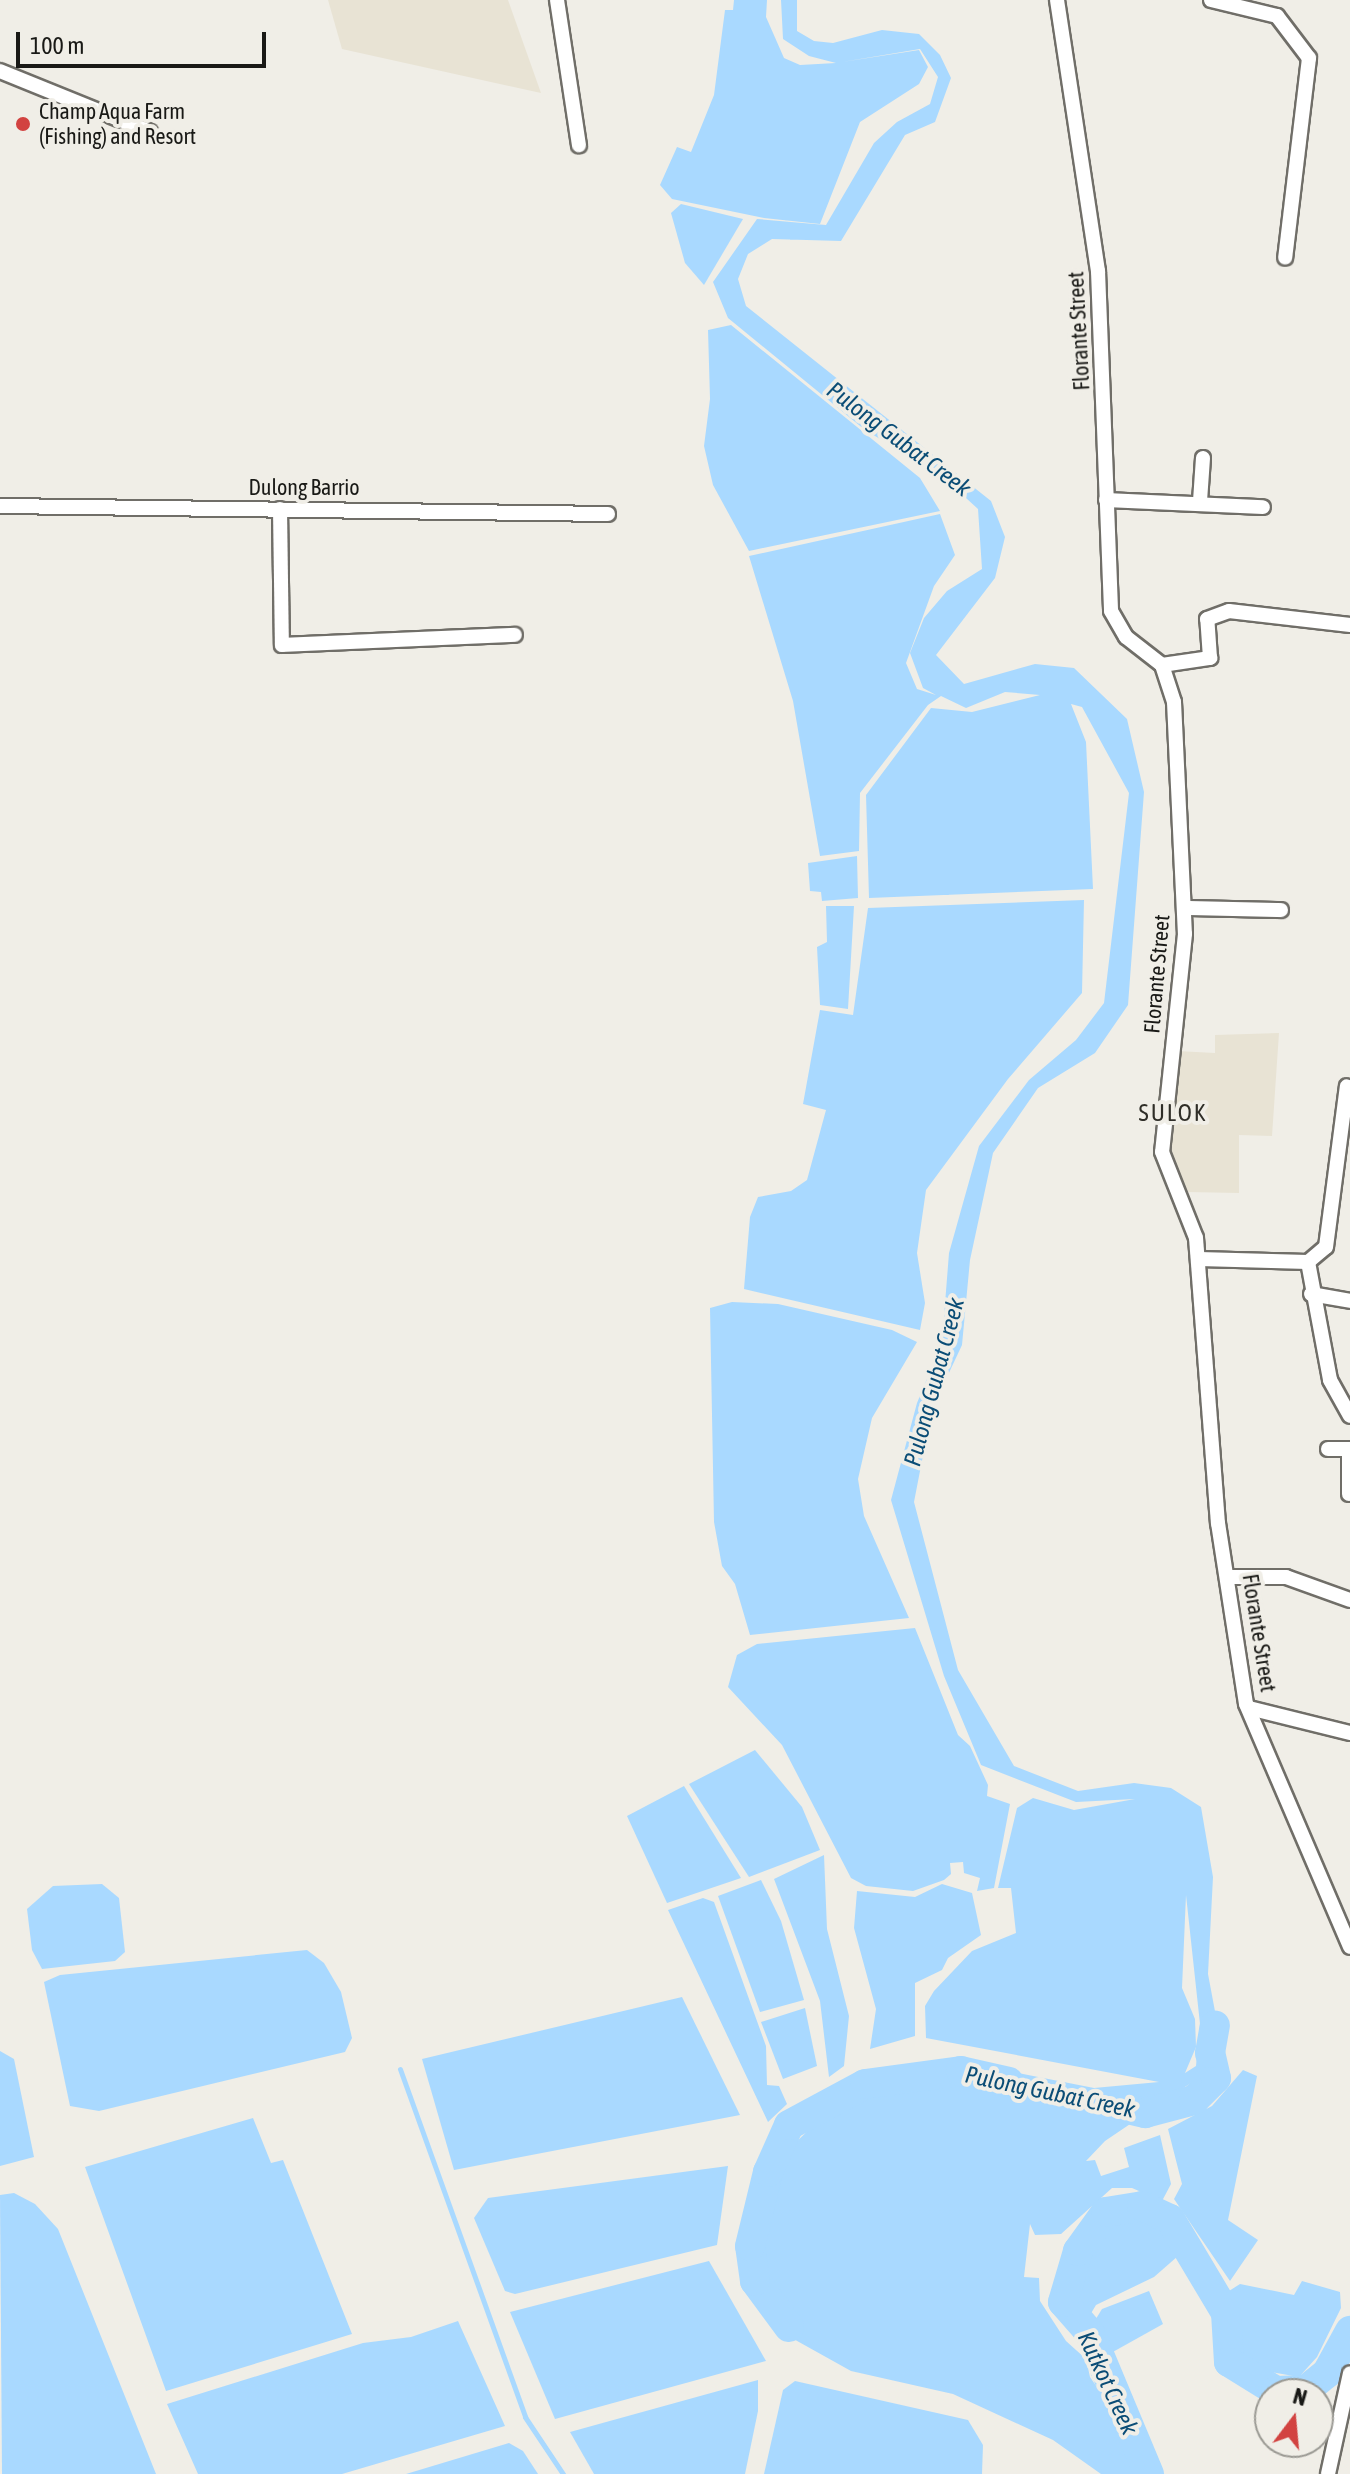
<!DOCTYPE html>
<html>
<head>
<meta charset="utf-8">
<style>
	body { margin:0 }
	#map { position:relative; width:1350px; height:2474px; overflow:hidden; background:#f0eee7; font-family:"Asap Condensed",sans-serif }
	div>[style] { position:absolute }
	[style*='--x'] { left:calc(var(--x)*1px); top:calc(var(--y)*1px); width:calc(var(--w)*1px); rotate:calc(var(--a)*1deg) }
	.built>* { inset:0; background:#e8e3d4 }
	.water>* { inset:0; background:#a9d9ff }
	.stream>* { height:5px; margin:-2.5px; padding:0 2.5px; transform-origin:2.5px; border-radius:2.5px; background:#a9d9ff }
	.river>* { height:30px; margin:-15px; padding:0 15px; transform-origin:15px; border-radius:15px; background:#a9d9ff }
	.roads { filter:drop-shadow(2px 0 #706e68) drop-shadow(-2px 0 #706e68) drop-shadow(0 2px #706e68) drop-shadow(0 -2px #706e68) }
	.street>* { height:14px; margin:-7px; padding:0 7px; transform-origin:7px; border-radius:7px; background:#fff }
	.dots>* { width:22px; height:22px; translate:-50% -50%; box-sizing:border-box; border:4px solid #f0eee7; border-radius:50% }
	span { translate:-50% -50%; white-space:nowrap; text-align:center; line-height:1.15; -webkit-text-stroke:8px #f0eee7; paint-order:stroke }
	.poi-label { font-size:22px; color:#191916 }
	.left { translate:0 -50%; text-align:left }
	.street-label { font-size:22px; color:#191916 }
	.water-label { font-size:24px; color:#0b4d76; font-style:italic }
	.neighbourhood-label { font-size:24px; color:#2f2e28; letter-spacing:2px }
	.north { position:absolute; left:1254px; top:2378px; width:80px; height:80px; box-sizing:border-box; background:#f0eee7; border:2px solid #9a9993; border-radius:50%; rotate:16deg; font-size:22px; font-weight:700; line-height:32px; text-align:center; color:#191916 }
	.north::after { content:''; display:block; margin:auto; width:28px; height:36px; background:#d24341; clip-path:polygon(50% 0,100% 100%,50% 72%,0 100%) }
	.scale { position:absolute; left:16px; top:32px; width:250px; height:36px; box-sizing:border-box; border:4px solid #191916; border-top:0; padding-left:10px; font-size:24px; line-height:28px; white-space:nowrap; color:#191916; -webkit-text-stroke:6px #f0eee7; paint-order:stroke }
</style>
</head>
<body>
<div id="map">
	<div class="built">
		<i style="clip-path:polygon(328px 0,508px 0,541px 93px,342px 49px)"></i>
		<i style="clip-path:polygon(1279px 1033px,1272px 1136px,1239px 1135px,1239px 1193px,1187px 1192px,1171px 1159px,1177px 1051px,1215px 1053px,1215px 1035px)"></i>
	</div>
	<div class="water">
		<i style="clip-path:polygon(evenodd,734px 0,767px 0,766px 17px,784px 58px,800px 65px,836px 63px,809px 56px,783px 39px,781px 0,797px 0,797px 31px,814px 41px,833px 43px,882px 30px,919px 34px,940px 55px,951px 78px,935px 122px,905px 135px,841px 241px,772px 239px,748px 254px,738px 279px,746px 306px,991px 501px,1005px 537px,995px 578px,936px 655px,964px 684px,1035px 664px,1074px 668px,1127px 719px,1144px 792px,1128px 1005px,1095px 1053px,1038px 1088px,993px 1153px,970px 1260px,962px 1345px,932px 1409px,914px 1502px,958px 1670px,1014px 1766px,1078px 1791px,1134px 1783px,1171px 1788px,1201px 1807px,1213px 1877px,1208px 1974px,1220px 2038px,1210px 2070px,1105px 2141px,1086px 2161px,1095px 2160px,1101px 2176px,1129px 2167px,1124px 2148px,1160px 2135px,1171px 2184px,1162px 2201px,1132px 2188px,1112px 2188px,1061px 2234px,1035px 2235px,1030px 2224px,1024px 2277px,1039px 2278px,1040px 2301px,1066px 2341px,1086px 2359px,1090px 2377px,1156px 2474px,1101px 2474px,1053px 2440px,953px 2394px,851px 2371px,781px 2332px,756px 2274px,764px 2189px,789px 2149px,822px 2117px,880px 2079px,1018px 2073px,1094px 2088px,1159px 2082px,926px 2038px,925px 2006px,934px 1991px,972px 1951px,1016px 1933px,1011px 1888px,998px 1888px,1017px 1808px,1033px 1798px,1074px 1810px,1135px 1799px,1076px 1802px,981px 1765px,944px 1676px,891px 1500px,917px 1403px,942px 1342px,949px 1253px,979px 1146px,1029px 1080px,1076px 1040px,1104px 1003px,1129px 793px,1082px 707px,1071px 704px,1086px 742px,1093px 889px,869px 898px,866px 795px,931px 708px,972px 712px,1040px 695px,1005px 692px,966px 708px,941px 696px,928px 705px,860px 793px,859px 851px,820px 856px,793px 701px,749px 556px,940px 514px,955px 555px,934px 586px,906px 663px,917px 689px,936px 695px,923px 688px,910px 653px,924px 618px,947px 591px,982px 569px,978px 509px,942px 476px,865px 430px,728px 318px,713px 282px,757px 219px,826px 225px,874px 143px,897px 122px,930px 104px,938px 77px,920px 49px,842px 62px,919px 50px,928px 67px,919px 84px,860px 122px,820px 224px,764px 218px,672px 199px,660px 185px,677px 147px,691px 152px,714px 95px,725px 10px,733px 10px,734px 0,1186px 1895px,1200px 2024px,1196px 2066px,1185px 2073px,1196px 2047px,1195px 2019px,1182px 1988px,1186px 1895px)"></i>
		<i style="clip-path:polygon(681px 204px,743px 219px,704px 285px,685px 263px,671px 213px)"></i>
		<i style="clip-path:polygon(731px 325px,920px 478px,940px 511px,749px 551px,713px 485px,704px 446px,710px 399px,708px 330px)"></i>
		<i style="clip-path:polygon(857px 856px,858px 898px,822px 901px,821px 892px,810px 891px,808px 863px)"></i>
		<i style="clip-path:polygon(1084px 900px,1082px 993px,1008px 1079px,926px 1190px,917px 1253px,925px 1303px,920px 1330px,744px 1289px,750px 1217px,758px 1197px,791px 1191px,807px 1180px,826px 1110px,803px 1104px,820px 1010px,853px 1015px,868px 908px)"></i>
		<i style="clip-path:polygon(826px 906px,854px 906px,848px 1009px,820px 1005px,817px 947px,827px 942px)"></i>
		<i style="clip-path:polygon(732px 1302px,778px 1304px,892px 1330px,917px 1342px,872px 1418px,858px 1479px,864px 1516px,909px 1618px,750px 1635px,735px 1584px,722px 1566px,714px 1522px,710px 1308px)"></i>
		<i style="clip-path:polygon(915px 1628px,958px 1735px,970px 1746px,988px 1785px,987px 1796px,1010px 1804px,994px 1888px,977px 1891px,980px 1878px,964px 1873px,963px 1862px,950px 1863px,951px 1874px,944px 1880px,913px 1891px,866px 1886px,851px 1878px,782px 1745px,728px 1687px,737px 1655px,757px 1644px)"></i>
		<i style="clip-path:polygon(755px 1750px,802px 1807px,820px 1850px,749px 1877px,689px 1784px)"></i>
		<i style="clip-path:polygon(684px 1786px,741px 1878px,667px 1903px,627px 1816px)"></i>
		<i style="clip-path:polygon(824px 1855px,827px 1929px,849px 2016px,844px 2066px,829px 2077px,820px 2001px,774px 1879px)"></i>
		<i style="clip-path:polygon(761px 1880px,781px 1921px,804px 2000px,760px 2012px,718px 1896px)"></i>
		<i style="clip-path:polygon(102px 1884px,119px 1898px,125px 1952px,115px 1961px,42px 1969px,32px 1950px,27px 1909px,53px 1886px)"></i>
		<i style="clip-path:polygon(942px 1884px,972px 1893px,981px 1935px,948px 1958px,942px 1970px,915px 1983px,915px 2036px,870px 2049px,876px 2009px,854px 1928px,857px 1891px,915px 1897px)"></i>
		<i style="clip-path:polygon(703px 1898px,714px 1902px,766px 2046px,767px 2085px,779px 2086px,787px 2104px,768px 2122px,668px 1910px)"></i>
		<i style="clip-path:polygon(307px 1950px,324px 1963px,341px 1992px,352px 2038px,345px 2052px,99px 2111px,70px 2106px,44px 1982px,60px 1975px)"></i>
		<i style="clip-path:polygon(682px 1997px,740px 2115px,454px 2170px,422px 2059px)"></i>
		<i style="clip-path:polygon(805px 2008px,817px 2066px,783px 2079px,761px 2022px)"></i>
		<i style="clip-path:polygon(0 2051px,14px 2059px,34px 2157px,0 2166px)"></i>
		<i style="clip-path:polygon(1243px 2070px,1257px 2076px,1228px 2220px,1258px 2240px,1230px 2281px,1174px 2199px,1182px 2184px,1168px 2129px,1212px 2106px)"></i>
		<i style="clip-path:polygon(253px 2118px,271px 2163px,283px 2160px,352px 2334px,166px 2391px,85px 2167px)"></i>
		<i style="clip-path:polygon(728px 2166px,717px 2245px,515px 2294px,505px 2291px,474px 2218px,488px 2198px)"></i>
		<i style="clip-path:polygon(14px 2193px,35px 2204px,58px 2229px,156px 2474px,2px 2474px,0 2195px)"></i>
		<i style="clip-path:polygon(1149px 2216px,1168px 2223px,1181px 2247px,1178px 2256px,1154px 2277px,1096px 2305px,1087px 2320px,1077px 2293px,1089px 2254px,1109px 2223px)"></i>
		<i style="clip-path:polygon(709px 2261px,766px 2361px,555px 2419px,510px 2312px)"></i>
		<i style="clip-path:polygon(1302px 2281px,1340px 2292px,1341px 2308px,1317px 2357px,1299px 2377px,1271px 2372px,1243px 2358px,1237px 2347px,1238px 2312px,1229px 2291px,1240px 2284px,1294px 2295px)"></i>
		<i style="clip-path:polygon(1149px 2291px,1163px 2324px,1111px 2353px,1094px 2322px,1102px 2309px)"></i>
		<i style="clip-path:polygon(458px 2321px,505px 2426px,342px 2474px,198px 2474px,167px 2404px,363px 2343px,411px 2337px)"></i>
		<i style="clip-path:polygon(758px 2380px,758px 2411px,745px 2474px,594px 2474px,570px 2432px)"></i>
		<i style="clip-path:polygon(795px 2381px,968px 2420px,983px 2445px,982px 2474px,764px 2474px,783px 2390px)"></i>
		<i style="clip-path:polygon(509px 2443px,523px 2451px,538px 2474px,406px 2474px)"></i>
	</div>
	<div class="stream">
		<i style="--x:400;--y:2069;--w:370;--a:70.2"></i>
		<i style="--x:525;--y:2417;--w:69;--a:56.3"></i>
	</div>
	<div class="river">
		<i style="--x:1114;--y:2106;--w:32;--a:13"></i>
		<i style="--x:1145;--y:2113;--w:51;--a:-14.9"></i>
		<i style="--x:1194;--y:2100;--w:31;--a:-45"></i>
		<i style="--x:1216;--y:2078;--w:26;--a:-103"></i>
		<i style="--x:1210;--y:2053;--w:28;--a:-80"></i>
		<i style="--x:789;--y:2327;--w:57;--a:-126.5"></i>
		<i style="--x:755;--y:2281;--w:35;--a:-98"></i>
		<i style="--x:750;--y:2246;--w:76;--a:-76.3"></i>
		<i style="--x:768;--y:2172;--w:51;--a:-65.9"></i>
		<i style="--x:789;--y:2125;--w:86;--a:-28.3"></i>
		<i style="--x:865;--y:2084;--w:97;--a:-7.7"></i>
		<i style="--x:961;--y:2071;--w:49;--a:12.9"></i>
		<i style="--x:1149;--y:2474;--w:153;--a:-112.7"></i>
		<i style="--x:1090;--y:2333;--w:41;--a:-131.1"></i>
		<i style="--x:1063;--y:2302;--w:53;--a:-73.6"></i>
		<i style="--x:1078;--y:2251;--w:48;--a:-54.3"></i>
		<i style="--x:1106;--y:2212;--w:36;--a:-9"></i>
		<i style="--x:1142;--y:2206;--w:31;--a:25"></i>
		<i style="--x:1170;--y:2219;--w:109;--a:59.2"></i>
		<i style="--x:1226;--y:2313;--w:49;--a:86.5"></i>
		<i style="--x:1229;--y:2362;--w:55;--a:31.7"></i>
		<i style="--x:1276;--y:2391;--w:30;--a:-2"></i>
		<i style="--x:1306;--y:2390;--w:27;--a:-39"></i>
		<i style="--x:1327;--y:2373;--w:48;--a:-61.3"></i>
	</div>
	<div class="roads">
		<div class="street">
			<i style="--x:557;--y:0;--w:147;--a:81.4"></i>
			<i style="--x:1057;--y:0;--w:274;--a:81.4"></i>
			<i style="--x:1098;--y:271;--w:340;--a:87.8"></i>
			<i style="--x:1111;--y:611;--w:30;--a:60"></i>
			<i style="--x:1126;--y:637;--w:46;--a:37.9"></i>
			<i style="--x:1162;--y:665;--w:39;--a:72"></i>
			<i style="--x:1174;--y:702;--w:232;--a:87.3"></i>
			<i style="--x:1185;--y:934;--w:219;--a:96"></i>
			<i style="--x:1162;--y:1152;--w:92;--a:68.4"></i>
			<i style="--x:1196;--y:1238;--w:286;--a:85.6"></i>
			<i style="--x:1218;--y:1523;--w:183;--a:81.2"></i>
			<i style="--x:1246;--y:1704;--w:264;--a:66.8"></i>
			<i style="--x:1211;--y:0;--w:68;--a:13.6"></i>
			<i style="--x:1277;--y:16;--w:53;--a:52.7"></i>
			<i style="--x:1309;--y:58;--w:201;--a:96.8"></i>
			<i style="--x:0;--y:71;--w:162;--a:22.1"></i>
			<i style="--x:1106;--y:500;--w:157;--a:2.6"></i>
			<i style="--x:1200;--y:501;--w:43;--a:-86"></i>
			<i style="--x:0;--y:506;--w:608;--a:0.75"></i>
			<i style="--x:280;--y:509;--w:136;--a:89.2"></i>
			<i style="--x:282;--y:645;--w:233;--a:-2.5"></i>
			<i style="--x:1162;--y:665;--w:49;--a:-8.3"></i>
			<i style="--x:1210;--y:658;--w:39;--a:-94"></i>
			<i style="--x:1207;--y:619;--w:23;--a:-20"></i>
			<i style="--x:1229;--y:611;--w:122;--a:6.6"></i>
			<i style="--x:1185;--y:908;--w:96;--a:1.2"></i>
			<i style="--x:1199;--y:1259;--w:109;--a:1.6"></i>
			<i style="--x:1308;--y:1262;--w:23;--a:-40"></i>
			<i style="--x:1326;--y:1247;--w:162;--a:-82.6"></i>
			<i style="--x:1308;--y:1262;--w:120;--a:79.4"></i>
			<i style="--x:1330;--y:1380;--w:41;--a:60.9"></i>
			<i style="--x:1311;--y:1294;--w:40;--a:10"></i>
			<i style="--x:1328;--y:1449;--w:22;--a:0"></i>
			<i style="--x:1349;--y:1494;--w:45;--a:-90"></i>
			<i style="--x:1227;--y:1577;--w:59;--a:0"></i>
			<i style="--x:1286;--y:1577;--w:68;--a:19.8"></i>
			<i style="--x:1249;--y:1708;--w:104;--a:13.9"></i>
			<i style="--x:1328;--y:2474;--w:103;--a:-77.7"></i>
		</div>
	</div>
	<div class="dots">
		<i style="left:23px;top:124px;background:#d24341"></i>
	</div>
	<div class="poi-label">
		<span class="left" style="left:39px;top:124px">Champ Aqua Farm<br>(Fishing) and Resort</span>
	</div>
	<div class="street-label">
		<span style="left:1079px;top:331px;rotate:-93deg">Florante Street</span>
		<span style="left:304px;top:488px">Dulong Barrio</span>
		<span style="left:1157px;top:974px;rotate:-85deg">Florante Street</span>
		<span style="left:1259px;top:1633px;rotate:81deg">Florante Street</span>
	</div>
	<div class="water-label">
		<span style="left:899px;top:439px;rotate:37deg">Pulong Gubat Creek</span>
		<span style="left:934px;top:1382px;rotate:-75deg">Pulong Gubat Creek</span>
		<span style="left:1050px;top:2092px;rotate:12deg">Pulong Gubat Creek</span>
		<span style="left:1108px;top:2383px;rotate:65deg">Kutkot Creek</span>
	</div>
	<div class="neighbourhood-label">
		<span style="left:1173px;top:1113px">SULOK</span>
	</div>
	<div class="north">N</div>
	<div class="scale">100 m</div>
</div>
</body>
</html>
